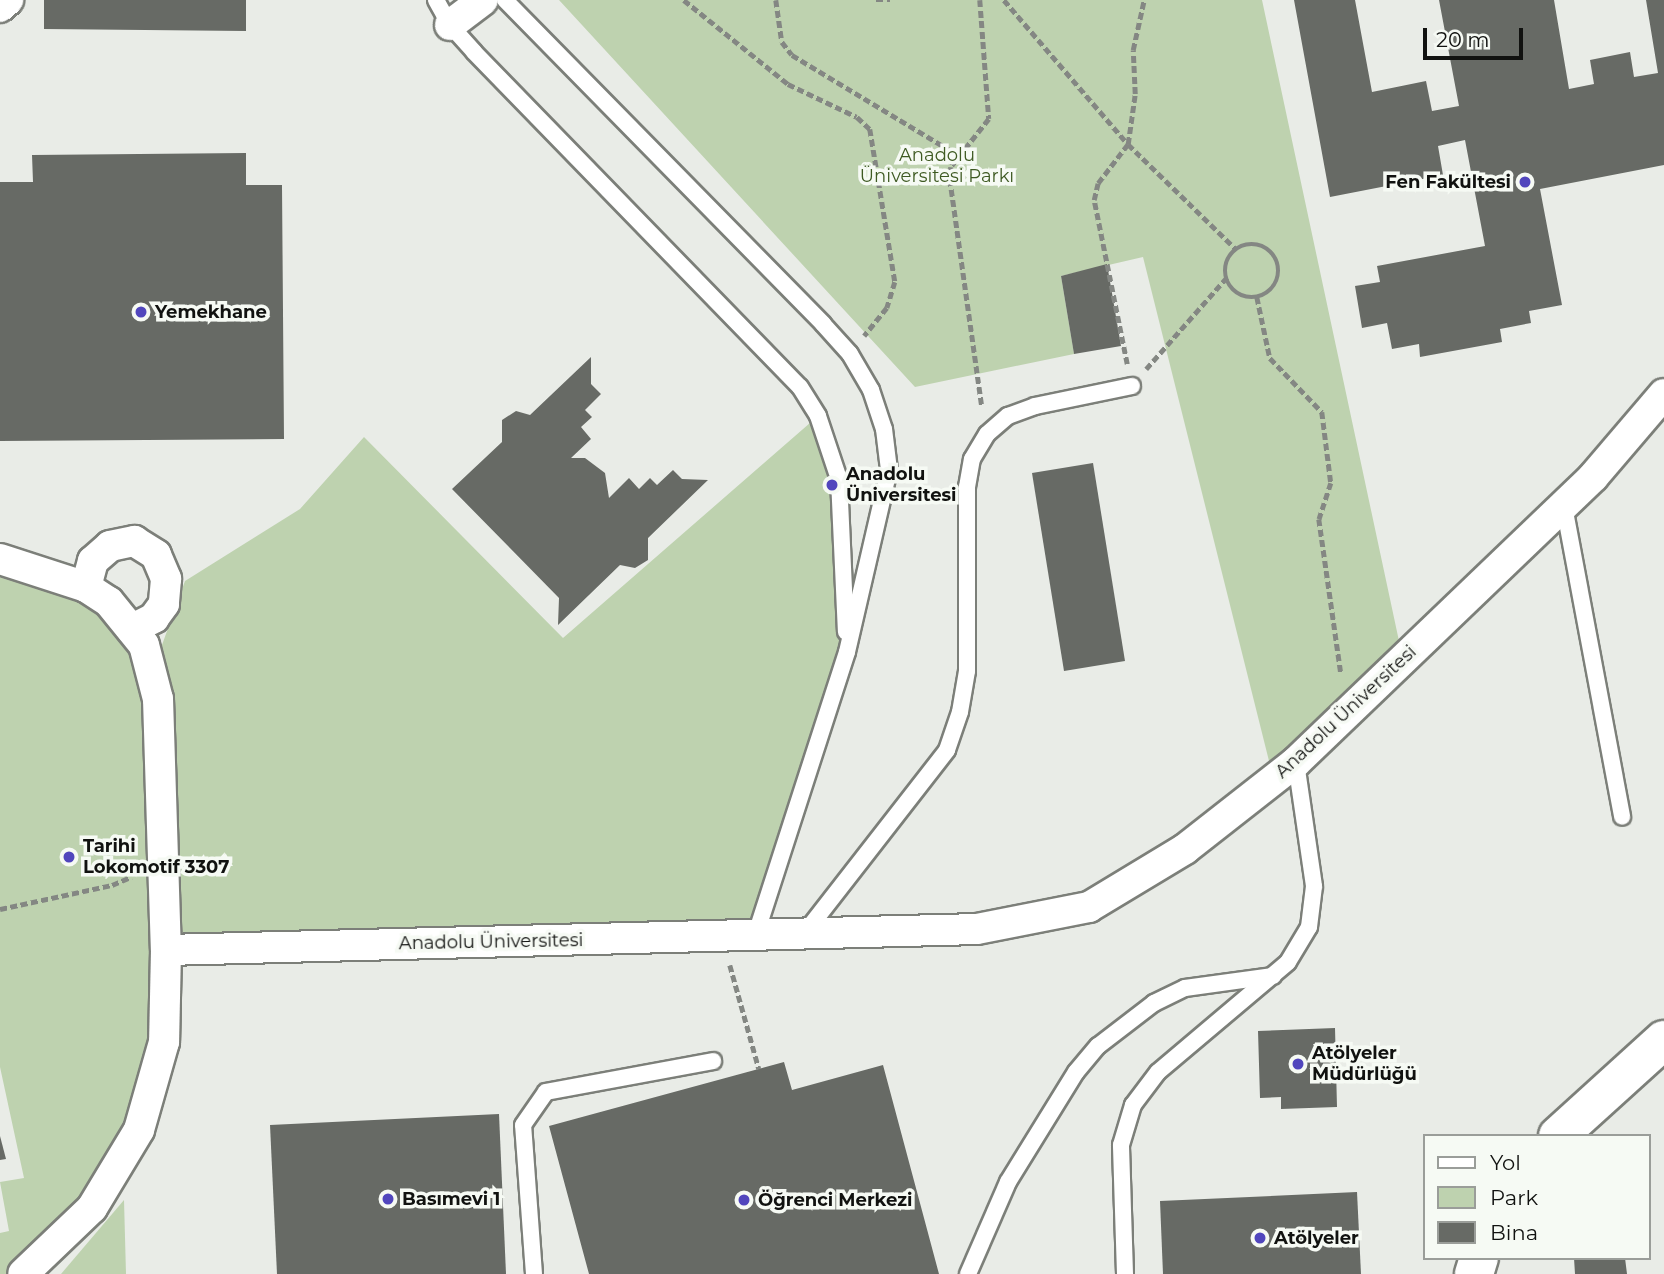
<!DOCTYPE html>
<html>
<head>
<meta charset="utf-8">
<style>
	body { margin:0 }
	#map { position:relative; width:1664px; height:1274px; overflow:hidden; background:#e9ece7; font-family:Montserrat,sans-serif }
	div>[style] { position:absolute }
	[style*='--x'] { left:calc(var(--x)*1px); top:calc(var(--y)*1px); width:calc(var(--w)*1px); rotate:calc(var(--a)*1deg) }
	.green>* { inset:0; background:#bed2af }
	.building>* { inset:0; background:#676a65 }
	.path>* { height:4.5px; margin-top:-2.25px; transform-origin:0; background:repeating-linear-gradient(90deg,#848783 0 7px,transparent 0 10.5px) }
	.path>.ring { margin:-2.25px; padding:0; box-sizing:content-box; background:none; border:4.5px solid #848783; border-radius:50% }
	.roads { filter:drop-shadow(2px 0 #7c7f79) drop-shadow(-2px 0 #7c7f79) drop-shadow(0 2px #7c7f79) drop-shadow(0 -2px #7c7f79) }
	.service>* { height:16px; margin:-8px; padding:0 8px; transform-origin:8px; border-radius:8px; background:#fff }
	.minor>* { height:30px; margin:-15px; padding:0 15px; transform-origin:15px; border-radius:15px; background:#fff }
	.secondary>* { height:38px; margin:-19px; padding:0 19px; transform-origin:19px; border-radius:19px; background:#fff }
	.dots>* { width:19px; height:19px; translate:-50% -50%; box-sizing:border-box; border:4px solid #f6faf4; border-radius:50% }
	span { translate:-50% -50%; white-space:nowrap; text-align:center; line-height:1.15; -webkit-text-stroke:7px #f6faf4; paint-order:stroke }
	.park-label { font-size:18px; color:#3e5a22 }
	.poi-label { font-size:18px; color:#111210; font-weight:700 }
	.right { translate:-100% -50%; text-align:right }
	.left { translate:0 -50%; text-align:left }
	.street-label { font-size:18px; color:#111210 }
	.legend { position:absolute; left:1423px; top:1134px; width:228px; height:126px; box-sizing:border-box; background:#f6faf4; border:2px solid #9a9d99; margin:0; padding:9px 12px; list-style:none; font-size:21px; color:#111210 }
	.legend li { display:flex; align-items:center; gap:14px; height:35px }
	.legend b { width:35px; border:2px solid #9a9d99 }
	.scale { position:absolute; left:1423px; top:28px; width:100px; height:32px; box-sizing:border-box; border:4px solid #111210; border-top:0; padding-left:9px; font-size:21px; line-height:24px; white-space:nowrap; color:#111210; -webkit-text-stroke:5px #f6faf4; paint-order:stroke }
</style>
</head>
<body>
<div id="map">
	<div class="green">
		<i style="clip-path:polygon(559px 0,1262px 0,1399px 641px,1271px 769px,1143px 257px,1061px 276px,1074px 354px,915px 387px)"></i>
		<i style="clip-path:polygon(818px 416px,830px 447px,847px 652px,755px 936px,167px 950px,139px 1130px,23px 1274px,0 1274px,0 1233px,9px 1231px,0 1182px,24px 1178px,0 1067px,0 559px,86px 587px,153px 670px,185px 581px,300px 509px,364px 437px,563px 638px)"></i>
		<i style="clip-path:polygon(124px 1200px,126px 1274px,61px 1274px)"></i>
	</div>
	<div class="building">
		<i style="clip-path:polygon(44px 0,246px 0,246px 31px,44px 29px)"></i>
		<i style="clip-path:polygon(1294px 0,1355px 0,1372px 92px,1426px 81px,1432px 111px,1459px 106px,1439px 0,1554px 0,1569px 89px,1594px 84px,1590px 60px,1630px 52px,1634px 77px,1658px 73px,1646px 0,1664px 0,1664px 165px,1540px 189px,1562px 305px,1529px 311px,1531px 323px,1500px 329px,1502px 342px,1420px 357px,1419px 344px,1392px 349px,1387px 323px,1362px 328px,1355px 286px,1380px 282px,1377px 266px,1485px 246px,1465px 140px,1438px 146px,1443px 175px,1330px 197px)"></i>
		<i style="clip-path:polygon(246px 153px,246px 185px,282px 185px,284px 439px,0 441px,0 182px,33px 182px,32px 155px)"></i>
		<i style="clip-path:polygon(1107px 264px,1121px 346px,1074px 354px,1061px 276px)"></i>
		<i style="clip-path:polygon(591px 357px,591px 384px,601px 394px,585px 410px,592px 417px,581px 427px,591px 439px,571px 458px,585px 458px,605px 473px,609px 498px,629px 478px,639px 489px,650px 478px,657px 485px,673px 470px,682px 479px,708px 480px,648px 538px,648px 560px,635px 568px,620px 565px,558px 625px,559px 598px,452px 489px,502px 442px,502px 420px,516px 411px,530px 415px)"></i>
		<i style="clip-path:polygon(1093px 463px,1125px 661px,1064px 671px,1032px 473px)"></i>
		<i style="clip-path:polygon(1335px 1028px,1337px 1107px,1281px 1109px,1281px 1097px,1260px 1098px,1258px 1031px)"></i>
		<i style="clip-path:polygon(784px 1062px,792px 1090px,883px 1065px,939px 1274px,589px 1274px,549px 1126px)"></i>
		<i style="clip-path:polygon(499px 1114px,506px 1274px,277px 1274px,270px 1125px)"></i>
		<i style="clip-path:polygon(0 1136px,6px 1159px,0 1160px)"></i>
		<i style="clip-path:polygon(1357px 1192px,1361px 1274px,1163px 1274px,1160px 1201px)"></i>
		<i style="clip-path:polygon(1574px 1258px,1625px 1258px,1627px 1274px,1575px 1274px)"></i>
	</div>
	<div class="path">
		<i style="--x:684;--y:0;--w:134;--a:38.9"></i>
		<i style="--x:788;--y:84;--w:76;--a:25.6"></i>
		<i style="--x:857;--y:117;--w:18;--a:43"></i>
		<i style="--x:870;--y:129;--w:155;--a:80.7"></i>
		<i style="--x:895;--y:282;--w:27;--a:107"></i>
		<i style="--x:887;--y:308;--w:36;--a:129"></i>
		<i style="--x:776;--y:0;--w:42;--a:81.9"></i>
		<i style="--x:782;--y:42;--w:16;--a:52"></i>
		<i style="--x:792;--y:55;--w:197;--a:31.1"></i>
		<i style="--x:876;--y:0;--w:14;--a:0"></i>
		<i style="--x:980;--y:0;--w:119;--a:85.7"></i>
		<i style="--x:989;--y:119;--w:61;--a:128.4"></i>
		<i style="--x:951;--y:167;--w:12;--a:95"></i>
		<i style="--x:950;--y:179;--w:229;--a:82"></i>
		<i style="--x:1004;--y:0;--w:190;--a:49.3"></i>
		<i style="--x:1128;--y:144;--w:151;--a:44.2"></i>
		<i class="ring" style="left:1225px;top:244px;width:49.5px;height:49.5px"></i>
		<i style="--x:1257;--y:297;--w:62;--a:78"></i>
		<i style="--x:1270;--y:358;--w:75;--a:46.1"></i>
		<i style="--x:1322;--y:412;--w:72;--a:82.8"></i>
		<i style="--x:1331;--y:483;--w:38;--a:108"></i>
		<i style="--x:1319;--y:519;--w:157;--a:81.9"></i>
		<i style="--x:1127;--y:364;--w:167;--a:-101.4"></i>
		<i style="--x:1094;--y:200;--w:17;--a:-77"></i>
		<i style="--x:1098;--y:183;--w:49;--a:-52.4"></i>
		<i style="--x:1128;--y:144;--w:50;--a:-82"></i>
		<i style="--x:1135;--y:94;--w:44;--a:-92.6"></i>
		<i style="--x:1133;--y:50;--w:51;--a:-77.6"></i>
		<i style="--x:1146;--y:369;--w:123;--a:-48.6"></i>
		<i style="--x:0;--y:909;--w:115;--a:-12.1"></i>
		<i style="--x:112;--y:885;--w:21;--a:-23"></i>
		<i style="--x:730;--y:965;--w:108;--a:74.4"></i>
	</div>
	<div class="roads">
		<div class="service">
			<i style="--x:436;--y:0;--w:29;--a:61"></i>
			<i style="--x:450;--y:25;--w:36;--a:48"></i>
			<i style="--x:474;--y:52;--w:467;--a:45.8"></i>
			<i style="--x:800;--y:387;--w:34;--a:58"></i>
			<i style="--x:818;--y:416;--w:66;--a:71.6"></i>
			<i style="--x:839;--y:479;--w:153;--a:87.4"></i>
			<i style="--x:505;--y:0;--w:454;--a:45.5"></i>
			<i style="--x:823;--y:324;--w:40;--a:48"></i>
			<i style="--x:850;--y:354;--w:42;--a:59.7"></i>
			<i style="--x:871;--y:390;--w:41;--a:71.6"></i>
			<i style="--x:884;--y:429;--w:41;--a:83"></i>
			<i style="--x:889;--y:470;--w:187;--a:103"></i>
			<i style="--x:847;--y:652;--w:299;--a:107.9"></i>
			<i style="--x:1564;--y:506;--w:316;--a:79.4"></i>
			<i style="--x:804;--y:934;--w:233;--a:-52.1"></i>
			<i style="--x:947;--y:750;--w:40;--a:-71.1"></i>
			<i style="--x:960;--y:712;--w:42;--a:-80.3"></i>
			<i style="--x:967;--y:671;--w:184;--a:-90"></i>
			<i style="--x:967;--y:487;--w:28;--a:-80"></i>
			<i style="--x:972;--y:459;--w:29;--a:-59"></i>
			<i style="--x:987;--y:434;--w:28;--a:-41"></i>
			<i style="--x:1008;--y:416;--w:29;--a:-20"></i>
			<i style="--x:1035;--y:406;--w:99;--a:-11.7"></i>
			<i style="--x:534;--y:1274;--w:149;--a:-94.2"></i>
			<i style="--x:523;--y:1125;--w:40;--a:-55.1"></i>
			<i style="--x:546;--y:1092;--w:170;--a:-10.5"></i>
			<i style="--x:968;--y:1274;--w:100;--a:-66.5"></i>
			<i style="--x:1008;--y:1182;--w:129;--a:-58.3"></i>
			<i style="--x:1076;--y:1072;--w:34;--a:-50"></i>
			<i style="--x:1098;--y:1046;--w:71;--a:-37.5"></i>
			<i style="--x:1154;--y:1003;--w:34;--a:-26"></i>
			<i style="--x:1185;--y:988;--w:89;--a:-7.8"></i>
			<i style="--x:1125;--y:1274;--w:129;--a:-91.8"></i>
			<i style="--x:1121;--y:1145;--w:42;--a:-73.3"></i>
			<i style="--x:1133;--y:1105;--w:41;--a:-52.9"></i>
			<i style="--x:1158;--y:1072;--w:170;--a:-40.2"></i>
			<i style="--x:1288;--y:962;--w:41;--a:-59"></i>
			<i style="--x:1309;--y:927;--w:41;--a:-83"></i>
			<i style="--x:1314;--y:886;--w:125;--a:-98.3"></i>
		</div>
		<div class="minor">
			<i style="--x:0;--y:7;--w:11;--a:-41"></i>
			<i style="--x:450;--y:25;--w:41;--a:-37.1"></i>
			<i style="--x:0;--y:559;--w:90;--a:18"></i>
			<i style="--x:86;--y:587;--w:27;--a:33"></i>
			<i style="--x:109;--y:602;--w:55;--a:50.9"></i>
			<i style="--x:144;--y:645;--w:56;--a:75.5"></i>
			<i style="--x:158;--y:699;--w:251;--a:88.2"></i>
			<i style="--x:166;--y:950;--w:92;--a:91.2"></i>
			<i style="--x:164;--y:1042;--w:91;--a:105.9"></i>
			<i style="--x:139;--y:1130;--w:91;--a:121.1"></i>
			<i style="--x:92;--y:1208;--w:95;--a:136.3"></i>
			<i style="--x:86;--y:587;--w:27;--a:-75"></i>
			<i style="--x:93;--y:561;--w:23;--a:-41"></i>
			<i style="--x:110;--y:546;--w:25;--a:-12"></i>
			<i style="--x:134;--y:541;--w:26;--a:32"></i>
			<i style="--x:156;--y:555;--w:26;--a:67"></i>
			<i style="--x:166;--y:579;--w:25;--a:95"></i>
			<i style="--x:164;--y:604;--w:17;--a:126"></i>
			<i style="--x:154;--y:618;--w:25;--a:153"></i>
			<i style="--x:166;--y:950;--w:811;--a:-1.48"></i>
			<i style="--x:977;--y:929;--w:114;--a:-11.1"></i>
			<i style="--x:1089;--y:907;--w:112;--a:-31.1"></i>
			<i style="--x:1185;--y:849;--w:141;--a:-38.1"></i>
			<i style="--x:1296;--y:762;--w:412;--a:-43.8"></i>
			<i style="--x:1593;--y:477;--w:109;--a:-49.5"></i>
		</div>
		<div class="secondary">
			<i style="--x:1558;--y:1136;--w:143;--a:-42.2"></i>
			<i style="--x:1474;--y:1274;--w:17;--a:-73"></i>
		</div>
	</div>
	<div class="dots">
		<i style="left:1525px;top:182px;background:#5146bd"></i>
		<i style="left:141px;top:312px;background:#5146bd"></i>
		<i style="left:832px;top:485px;background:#5146bd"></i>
		<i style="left:69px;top:857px;background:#5146bd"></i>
		<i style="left:1298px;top:1064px;background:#5146bd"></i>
		<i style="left:388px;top:1199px;background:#5146bd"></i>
		<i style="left:744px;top:1200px;background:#5146bd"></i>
		<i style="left:1260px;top:1238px;background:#5146bd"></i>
	</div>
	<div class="park-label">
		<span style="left:937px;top:166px">Anadolu<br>Üniversitesi Parkı</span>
	</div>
	<div class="poi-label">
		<span class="right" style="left:1511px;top:182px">Fen Fakültesi</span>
		<span class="left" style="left:155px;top:312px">Yemekhane</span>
		<span class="left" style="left:846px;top:485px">Anadolu<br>Üniversitesi</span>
		<span class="left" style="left:83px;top:857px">Tarihi<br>Lokomotif 3307</span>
		<span class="left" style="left:1312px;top:1064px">Atölyeler<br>Müdürlüğü</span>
		<span class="left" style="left:402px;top:1199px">Basımevi 1</span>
		<span class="left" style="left:758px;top:1200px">Öğrenci Merkezi</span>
		<span class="left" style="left:1274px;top:1238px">Atölyeler</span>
	</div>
	<div class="street-label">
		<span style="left:1346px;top:712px;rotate:-43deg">Anadolu Üniversitesi</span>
		<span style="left:491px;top:942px;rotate:-1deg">Anadolu Üniversitesi</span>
	</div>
	<ul class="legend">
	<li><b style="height:9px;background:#fff"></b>Yol</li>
	<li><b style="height:19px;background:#bed2af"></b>Park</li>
	<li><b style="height:19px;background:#676a65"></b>Bina</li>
	</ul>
	<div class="scale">20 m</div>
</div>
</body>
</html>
